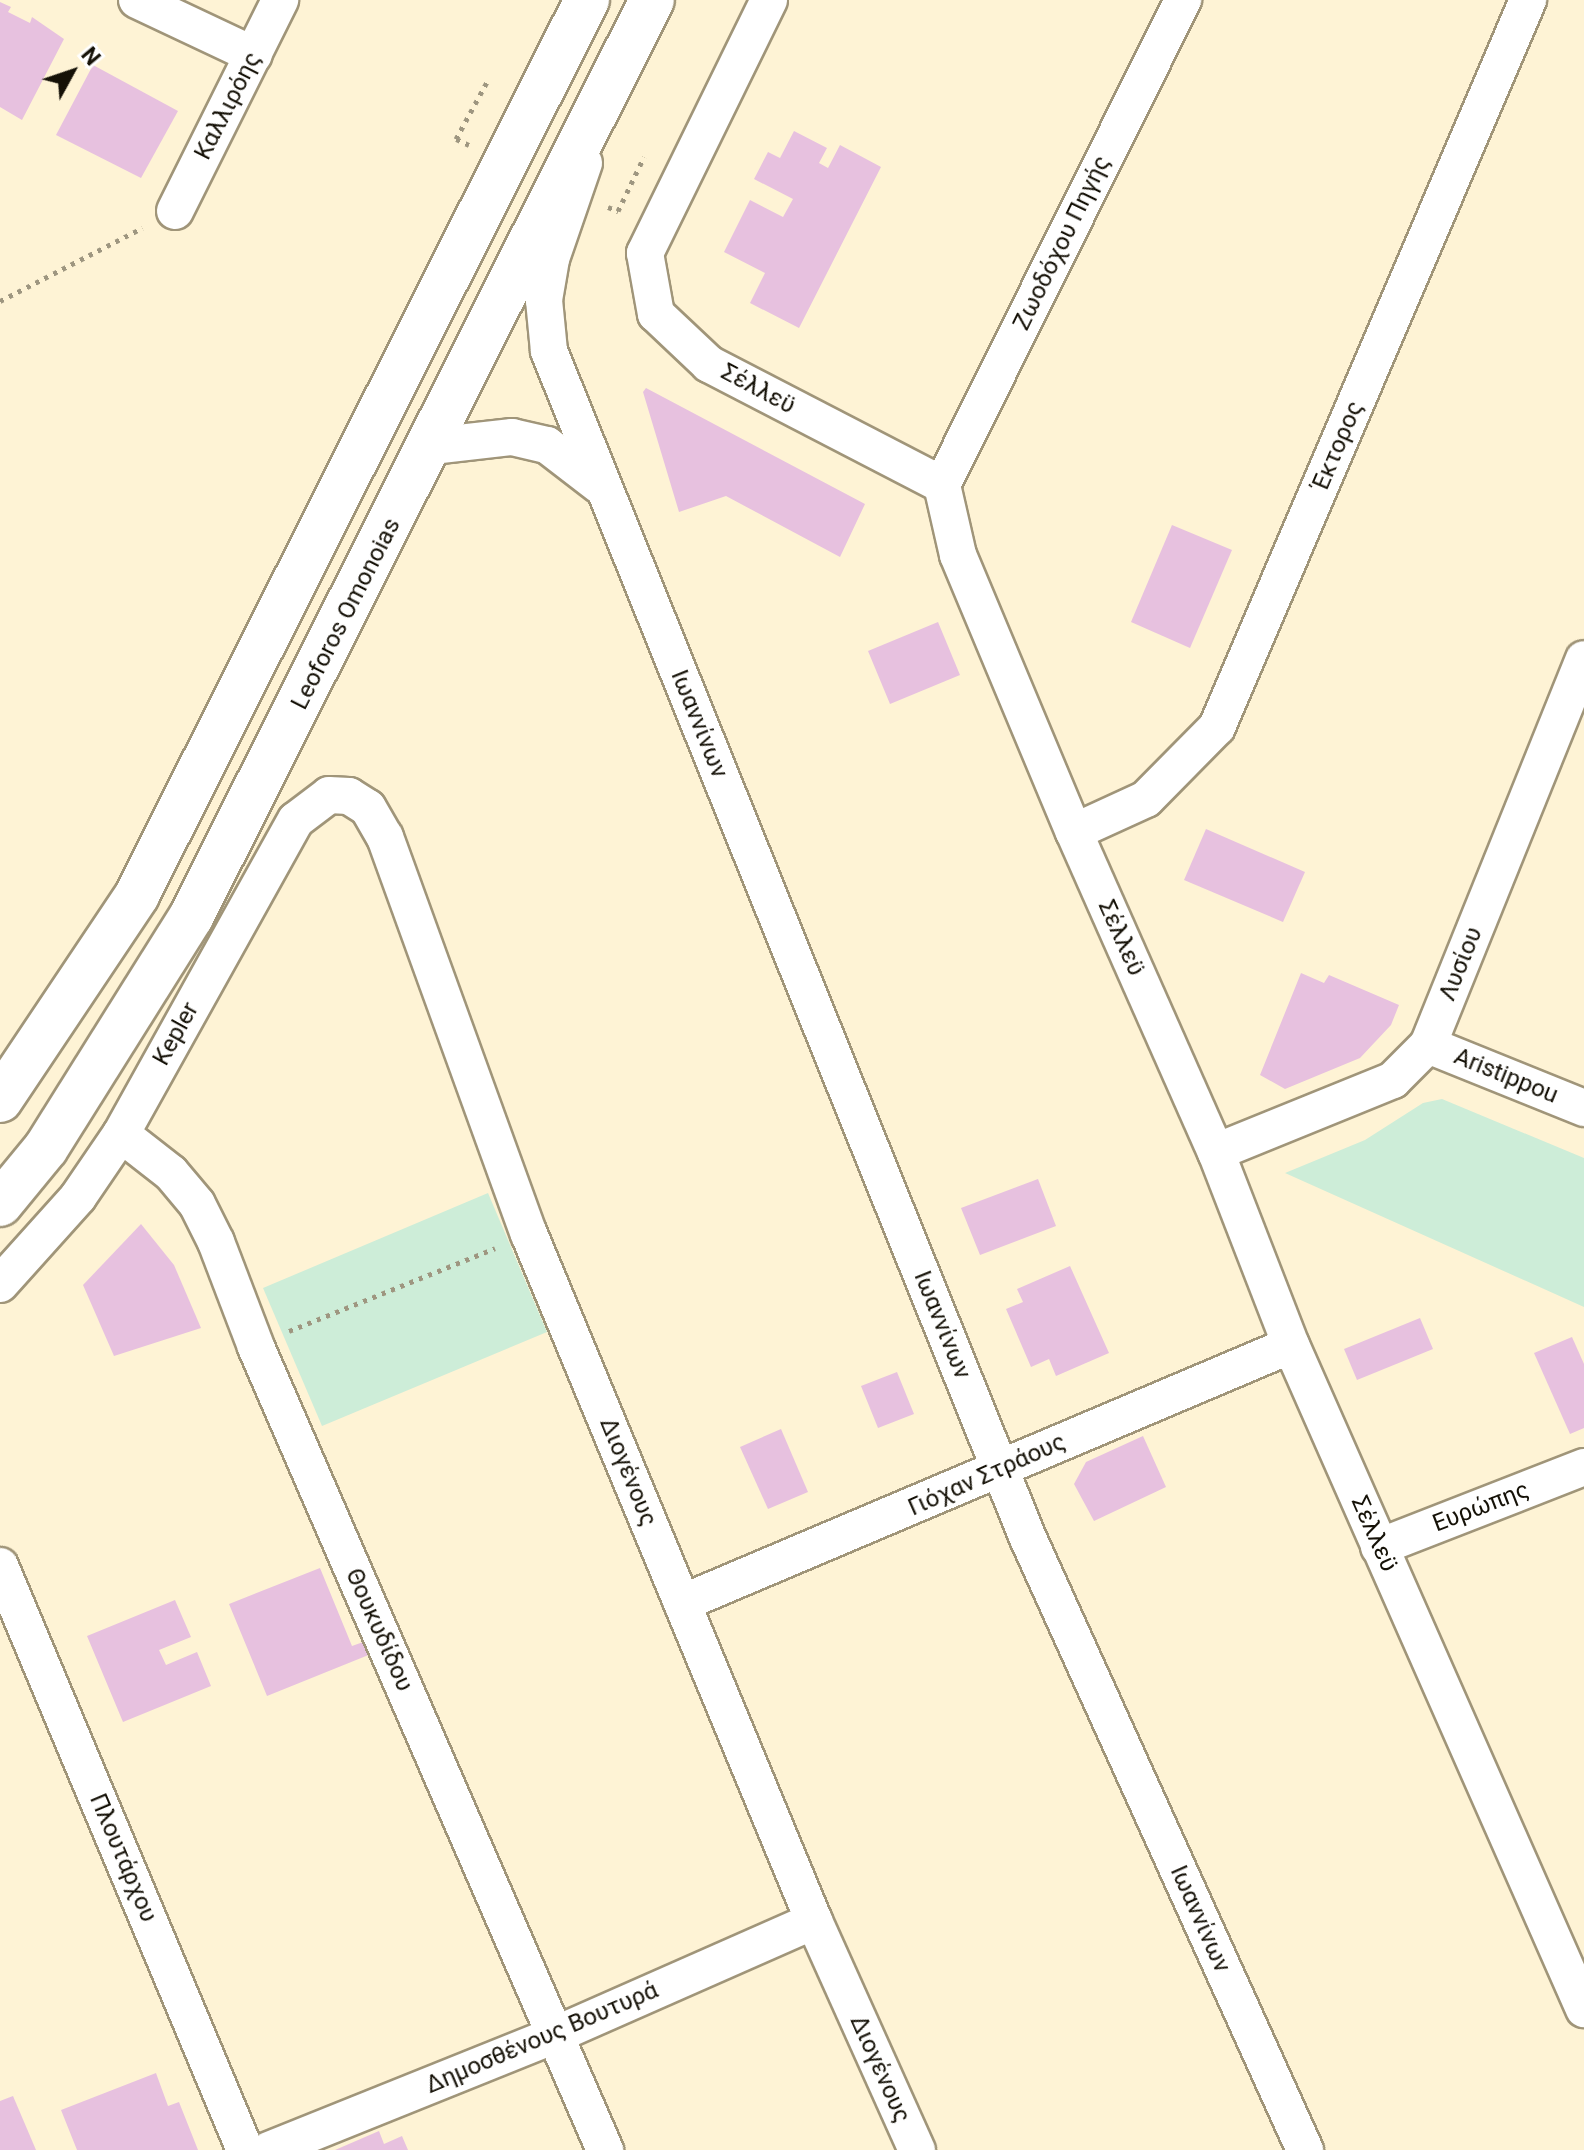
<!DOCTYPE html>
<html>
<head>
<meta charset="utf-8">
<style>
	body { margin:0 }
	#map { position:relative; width:1584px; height:2150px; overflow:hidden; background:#fef3d5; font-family:Roboto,sans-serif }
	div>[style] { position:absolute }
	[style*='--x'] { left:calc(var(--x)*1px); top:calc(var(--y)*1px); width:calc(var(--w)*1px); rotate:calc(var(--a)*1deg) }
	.green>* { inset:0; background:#cdedd8 }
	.building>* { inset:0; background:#e7c1df }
	.path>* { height:5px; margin-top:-2.5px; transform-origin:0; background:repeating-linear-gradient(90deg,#9e9680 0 4px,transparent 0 10px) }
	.roads { filter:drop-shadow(2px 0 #a09579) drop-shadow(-2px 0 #a09579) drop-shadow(0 2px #a09579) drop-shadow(0 -2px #a09579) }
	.minor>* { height:36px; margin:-18px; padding:0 18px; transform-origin:18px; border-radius:18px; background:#fff }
	.secondary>* { height:44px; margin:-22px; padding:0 22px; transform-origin:22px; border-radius:22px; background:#fff }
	span { translate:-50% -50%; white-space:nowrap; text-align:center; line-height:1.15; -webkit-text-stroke:6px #fff; paint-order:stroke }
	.street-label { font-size:24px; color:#151107 }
	.north { position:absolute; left:32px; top:32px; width:80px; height:80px; -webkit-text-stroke:6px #fff; paint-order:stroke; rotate:50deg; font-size:22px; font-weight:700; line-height:32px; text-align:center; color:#151107 }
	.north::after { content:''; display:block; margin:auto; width:28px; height:36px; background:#151107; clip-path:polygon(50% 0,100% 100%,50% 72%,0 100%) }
</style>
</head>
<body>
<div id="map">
	<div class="green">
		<i style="clip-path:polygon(1442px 1099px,1584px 1158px,1584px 1307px,1285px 1173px,1365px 1140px,1423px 1103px)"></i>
		<i style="clip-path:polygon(488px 1193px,547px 1332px,322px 1426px,263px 1288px)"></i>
	</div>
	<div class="building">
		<i style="clip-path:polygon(0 2px,11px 7px,8px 12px,30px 23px,32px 17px,64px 39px,22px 120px,0 107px)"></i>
		<i style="clip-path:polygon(93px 65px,178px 111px,141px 178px,56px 135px)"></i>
		<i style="clip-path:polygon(794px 131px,827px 148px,819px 163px,828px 168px,840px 145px,881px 167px,799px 328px,750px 303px,765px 273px,724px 252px,750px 200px,783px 217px,793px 199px,754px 179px,768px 152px,780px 158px)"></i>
		<i style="clip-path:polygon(646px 388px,865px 504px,840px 557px,726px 496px,679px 512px,643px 392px)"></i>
		<i style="clip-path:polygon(1172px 525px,1232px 550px,1190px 648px,1131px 622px)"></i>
		<i style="clip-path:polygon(938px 622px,960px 675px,890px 704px,868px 651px)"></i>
		<i style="clip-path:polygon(1206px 829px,1305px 872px,1283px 922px,1184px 880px)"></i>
		<i style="clip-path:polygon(1301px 973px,1324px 983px,1329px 975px,1399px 1005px,1391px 1025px,1360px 1058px,1285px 1089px,1260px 1075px)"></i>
		<i style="clip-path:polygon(1038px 1179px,1056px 1226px,980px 1255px,961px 1208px)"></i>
		<i style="clip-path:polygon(141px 1224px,174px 1265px,201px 1328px,114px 1356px,83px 1285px)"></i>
		<i style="clip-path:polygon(1070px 1266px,1109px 1353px,1056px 1376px,1049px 1359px,1031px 1367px,1006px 1309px,1023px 1302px,1017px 1289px)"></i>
		<i style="clip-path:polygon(1420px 1318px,1433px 1349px,1357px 1380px,1344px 1349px)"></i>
		<i style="clip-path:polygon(1572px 1337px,1584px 1364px,1584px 1428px,1570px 1434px,1534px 1353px)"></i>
		<i style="clip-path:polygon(897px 1372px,914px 1414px,878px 1428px,861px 1386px)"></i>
		<i style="clip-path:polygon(781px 1429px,808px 1492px,768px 1509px,740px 1447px)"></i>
		<i style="clip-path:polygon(1143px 1436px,1166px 1487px,1094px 1521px,1074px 1484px,1086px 1462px)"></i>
		<i style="clip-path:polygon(320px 1568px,352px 1646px,366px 1641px,371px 1654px,267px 1696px,229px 1604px)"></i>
		<i style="clip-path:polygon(175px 1600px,191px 1637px,159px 1650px,166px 1665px,197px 1652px,211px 1686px,123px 1722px,87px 1636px)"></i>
		<i style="clip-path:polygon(156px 2073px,168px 2106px,179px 2102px,198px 2150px,77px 2150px,61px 2110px)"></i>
		<i style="clip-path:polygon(13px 2096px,36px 2150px,0 2150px,0 2101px)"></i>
		<i style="clip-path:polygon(379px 2131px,384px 2144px,402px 2136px,408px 2150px,335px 2150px)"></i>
	</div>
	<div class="path">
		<i style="--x:469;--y:145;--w:14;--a:-155"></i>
		<i style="--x:456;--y:139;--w:67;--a:-61.5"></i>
		<i style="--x:608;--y:207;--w:11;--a:22"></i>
		<i style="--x:618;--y:211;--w:60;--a:-64.3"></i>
		<i style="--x:0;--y:301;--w:160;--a:-27.2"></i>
		<i style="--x:289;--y:1331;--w:222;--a:-21.9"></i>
	</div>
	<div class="roads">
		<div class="minor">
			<i style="--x:137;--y:0;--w:129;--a:25.2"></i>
			<i style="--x:769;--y:0;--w:282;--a:116.1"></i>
			<i style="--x:645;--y:253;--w:62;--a:79.8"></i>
			<i style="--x:656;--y:314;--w:73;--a:43.3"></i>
			<i style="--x:709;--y:364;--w:263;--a:27.4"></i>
			<i style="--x:942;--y:485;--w:72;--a:77.1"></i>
			<i style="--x:958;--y:555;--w:300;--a:67.3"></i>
			<i style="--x:1074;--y:832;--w:350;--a:66.1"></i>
			<i style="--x:1216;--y:1152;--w:207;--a:68.8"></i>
			<i style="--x:1291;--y:1345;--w:726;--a:66.19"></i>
			<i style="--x:584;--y:163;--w:102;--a:109"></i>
			<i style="--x:551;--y:259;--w:42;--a:99.7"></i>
			<i style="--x:544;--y:300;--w:51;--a:84.4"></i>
			<i style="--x:549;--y:351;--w:1278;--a:68.03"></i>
			<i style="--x:1027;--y:1536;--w:674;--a:65.64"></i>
			<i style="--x:175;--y:211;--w:236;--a:-63.5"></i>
			<i style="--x:432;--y:446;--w:81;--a:-6.4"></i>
			<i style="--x:512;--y:437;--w:36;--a:13"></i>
			<i style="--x:547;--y:445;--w:66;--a:37.6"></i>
			<i style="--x:942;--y:485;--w:542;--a:-63.58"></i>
			<i style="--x:1074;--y:832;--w:79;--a:-24.6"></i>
			<i style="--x:1146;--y:799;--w:101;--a:-45.4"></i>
			<i style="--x:1217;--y:727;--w:791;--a:-66.84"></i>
			<i style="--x:1428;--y:1045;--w:168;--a:22"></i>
			<i style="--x:121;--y:1134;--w:63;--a:38"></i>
			<i style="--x:171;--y:1173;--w:40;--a:50"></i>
			<i style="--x:197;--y:1204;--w:42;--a:63.4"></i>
			<i style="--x:216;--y:1242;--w:112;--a:69.1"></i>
			<i style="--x:256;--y:1347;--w:876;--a:66.51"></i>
			<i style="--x:1216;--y:1152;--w:191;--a:-22.1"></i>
			<i style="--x:1393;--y:1080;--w:49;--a:-45"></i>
			<i style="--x:1428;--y:1045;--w:416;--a:-68"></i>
			<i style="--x:0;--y:1284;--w:117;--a:-48.1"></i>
			<i style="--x:78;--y:1197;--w:76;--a:-55.7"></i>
			<i style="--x:121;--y:1134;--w:359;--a:-60.9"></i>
			<i style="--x:296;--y:820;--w:41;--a:-37.1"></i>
			<i style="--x:329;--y:795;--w:20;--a:3"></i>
			<i style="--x:349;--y:796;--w:22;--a:32"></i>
			<i style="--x:368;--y:808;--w:34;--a:60"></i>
			<i style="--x:385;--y:837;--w:422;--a:70.1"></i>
			<i style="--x:529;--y:1234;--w:744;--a:67.47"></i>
			<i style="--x:814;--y:1921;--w:251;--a:65.8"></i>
			<i style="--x:1379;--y:1547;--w:220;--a:-21.3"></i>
			<i style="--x:0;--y:1566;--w:633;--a:67.24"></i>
			<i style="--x:682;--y:1603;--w:661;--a:-22.96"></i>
			<i style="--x:269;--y:2150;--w:308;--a:-21.9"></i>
			<i style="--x:555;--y:2035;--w:283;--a:-23.8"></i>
		</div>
		<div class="secondary">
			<i style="--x:0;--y:1100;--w:247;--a:-56.2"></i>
			<i style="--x:137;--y:895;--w:1002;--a:-63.31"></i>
			<i style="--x:0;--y:1204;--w:72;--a:-50.6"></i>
			<i style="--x:46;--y:1148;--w:273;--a:-57.9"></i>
			<i style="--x:191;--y:917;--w:1026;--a:-63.31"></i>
		</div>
	</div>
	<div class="street-label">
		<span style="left:228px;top:106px;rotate:-63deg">Καλλιρόης</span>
		<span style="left:1062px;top:243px;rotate:-64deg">Ζωοδόχου Πηγής</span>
		<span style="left:758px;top:389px;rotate:28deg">Σέλλεϋ</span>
		<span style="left:1338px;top:446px;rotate:-67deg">Έκτορος</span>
		<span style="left:346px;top:614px;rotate:-63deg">Leoforos Omonoias</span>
		<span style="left:699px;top:724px;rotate:68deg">Ιωαννίνων</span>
		<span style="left:1121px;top:938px;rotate:66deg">Σέλλεϋ</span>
		<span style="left:1461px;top:964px;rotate:-68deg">Λυσίου</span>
		<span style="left:176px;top:1034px;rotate:-61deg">Kepler</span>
		<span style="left:1506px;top:1076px;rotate:22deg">Aristippou</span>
		<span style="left:942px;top:1325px;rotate:68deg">Ιωαννίνων</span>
		<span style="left:628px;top:1472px;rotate:68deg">Διογένους</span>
		<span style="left:987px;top:1475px;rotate:-24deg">Γιόχαν Στράους</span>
		<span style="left:1481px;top:1507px;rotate:-21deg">Ευρώπης</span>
		<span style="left:1374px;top:1534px;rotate:66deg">Σέλλεϋ</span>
		<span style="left:379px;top:1630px;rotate:66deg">Θουκυδίδου</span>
		<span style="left:123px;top:1858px;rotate:67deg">Πλουτάρχου</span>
		<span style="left:1200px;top:1919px;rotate:66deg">Ιωαννίνων</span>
		<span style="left:542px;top:2038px;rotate:-23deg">Δημοσθένους Βουτυρά</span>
		<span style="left:880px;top:2069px;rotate:66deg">Διογένους</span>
	</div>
	<div class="north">N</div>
</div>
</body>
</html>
